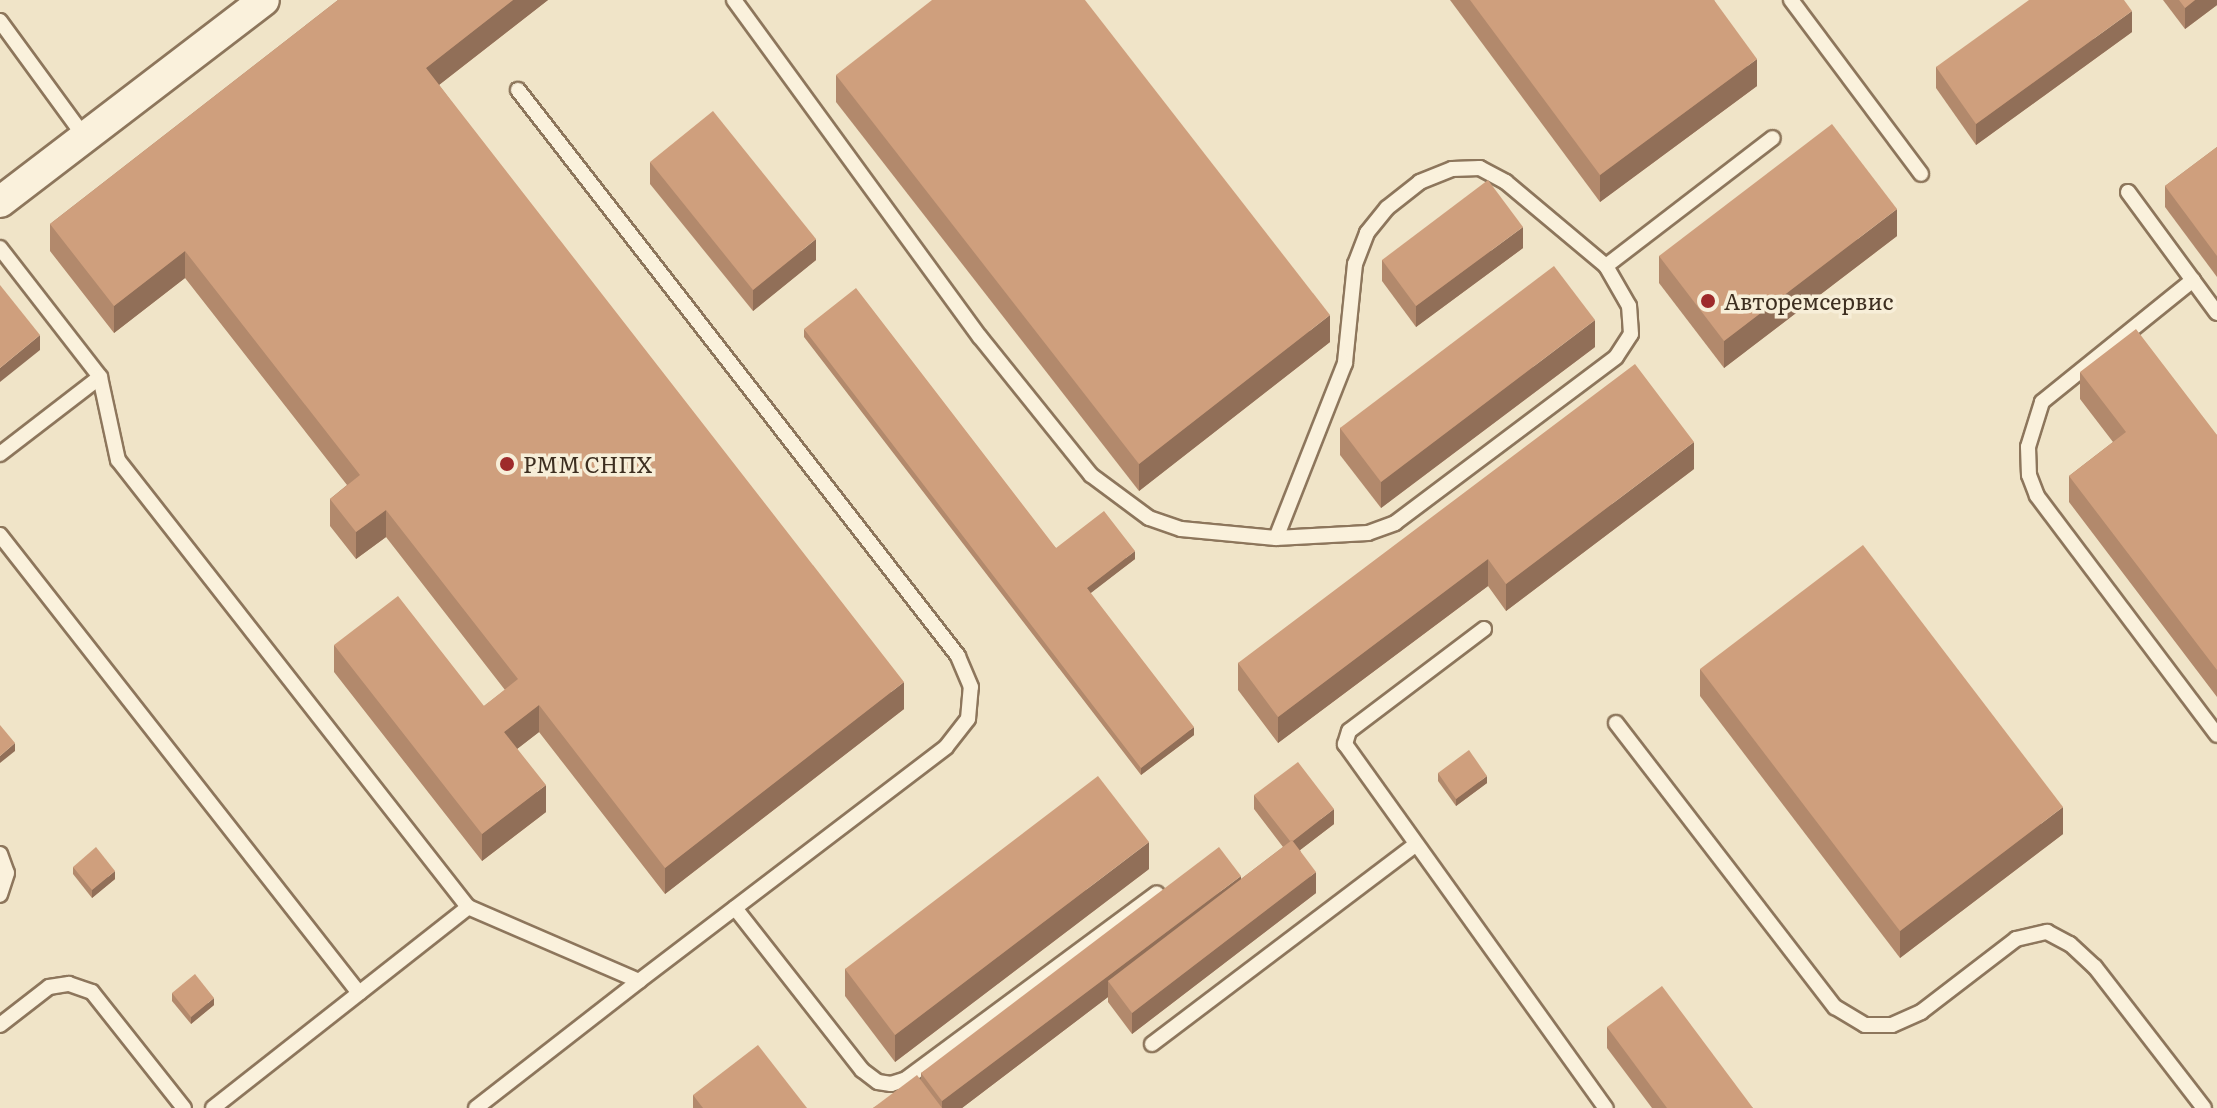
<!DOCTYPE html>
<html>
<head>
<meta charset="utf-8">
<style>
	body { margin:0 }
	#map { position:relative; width:2217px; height:1108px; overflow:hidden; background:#f0e4c8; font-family:Literata,serif }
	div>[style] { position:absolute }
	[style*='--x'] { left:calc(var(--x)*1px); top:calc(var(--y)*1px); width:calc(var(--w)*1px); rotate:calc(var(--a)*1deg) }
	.roads { filter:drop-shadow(2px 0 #8d765c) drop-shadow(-2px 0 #8d765c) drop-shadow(0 2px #8d765c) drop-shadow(0 -2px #8d765c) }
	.lane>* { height:14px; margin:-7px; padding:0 7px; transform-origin:7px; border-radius:7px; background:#faf1dc }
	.street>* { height:30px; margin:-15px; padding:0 15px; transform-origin:15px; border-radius:15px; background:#faf1dc }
	.wall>* { inset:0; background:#b2896c }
	.shaded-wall>* { inset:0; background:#916f58 }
	.building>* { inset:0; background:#cf9f7d }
	.dots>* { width:22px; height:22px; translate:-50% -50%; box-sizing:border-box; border:4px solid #f7eed8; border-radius:50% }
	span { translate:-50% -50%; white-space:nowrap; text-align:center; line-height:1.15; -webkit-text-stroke:7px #f7eed8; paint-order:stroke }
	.poi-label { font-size:22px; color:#3d2e20 }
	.left { translate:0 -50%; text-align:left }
</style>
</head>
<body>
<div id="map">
	<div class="roads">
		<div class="lane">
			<i style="--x:734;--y:0;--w:417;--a:53.9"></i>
			<i style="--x:980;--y:337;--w:177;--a:51.2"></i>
			<i style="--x:1091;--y:475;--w:72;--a:36.6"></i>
			<i style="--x:1149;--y:518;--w:34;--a:19"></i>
			<i style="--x:1181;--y:529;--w:95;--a:5.4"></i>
			<i style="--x:1276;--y:538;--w:92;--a:-3.1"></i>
			<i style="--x:1368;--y:533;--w:29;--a:-20"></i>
			<i style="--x:1395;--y:523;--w:276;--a:-36.9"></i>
			<i style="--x:1616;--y:357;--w:27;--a:-57"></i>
			<i style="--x:1631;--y:334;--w:28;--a:-94"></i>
			<i style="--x:1629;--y:306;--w:46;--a:-119.9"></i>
			<i style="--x:1606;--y:266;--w:131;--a:-140"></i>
			<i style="--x:1506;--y:182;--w:30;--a:-152"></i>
			<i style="--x:1480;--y:168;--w:28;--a:178"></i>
			<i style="--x:1452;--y:169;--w:35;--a:158"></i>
			<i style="--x:1420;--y:182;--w:42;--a:141.8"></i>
			<i style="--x:1387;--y:208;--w:32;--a:129"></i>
			<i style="--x:1367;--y:233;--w:33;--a:111"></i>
			<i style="--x:1355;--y:264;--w:100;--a:95.8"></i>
			<i style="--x:1345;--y:363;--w:188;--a:111.5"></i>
			<i style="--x:1791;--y:0;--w:217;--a:53.2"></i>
			<i style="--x:0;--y:21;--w:142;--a:53.9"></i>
			<i style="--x:2128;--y:192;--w:150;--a:53.7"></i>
			<i style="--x:0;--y:248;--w:163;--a:52.2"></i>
			<i style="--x:100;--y:377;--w:85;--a:77.8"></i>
			<i style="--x:118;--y:460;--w:568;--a:51.94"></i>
			<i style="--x:468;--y:907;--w:186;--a:23.4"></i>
			<i style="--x:639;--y:981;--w:386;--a:-37.3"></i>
			<i style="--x:946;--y:747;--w:36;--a:-52"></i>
			<i style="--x:968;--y:719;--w:32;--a:-85"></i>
			<i style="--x:971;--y:687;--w:34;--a:-113"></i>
			<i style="--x:958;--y:656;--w:717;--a:-127.86"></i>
			<i style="--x:1606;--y:266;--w:210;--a:-37.5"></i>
			<i style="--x:2193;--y:280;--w:194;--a:141.1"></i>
			<i style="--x:2042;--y:402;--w:47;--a:107.3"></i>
			<i style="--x:2028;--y:447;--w:28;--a:88"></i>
			<i style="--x:2029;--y:475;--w:22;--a:69"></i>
			<i style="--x:2037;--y:496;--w:299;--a:53"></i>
			<i style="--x:0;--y:454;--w:126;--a:-37.6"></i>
			<i style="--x:0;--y:535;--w:582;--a:51.91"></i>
			<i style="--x:1484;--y:629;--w:169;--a:142.9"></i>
			<i style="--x:1349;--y:731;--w:14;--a:107"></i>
			<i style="--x:1345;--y:744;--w:448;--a:54.4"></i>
			<i style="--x:1616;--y:723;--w:359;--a:52.4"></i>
			<i style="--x:1835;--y:1007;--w:35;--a:31"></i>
			<i style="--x:1865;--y:1025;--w:27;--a:0"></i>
			<i style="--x:1892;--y:1025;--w:32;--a:-24"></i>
			<i style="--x:1921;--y:1012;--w:120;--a:-37.5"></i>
			<i style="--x:2016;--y:939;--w:32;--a:-13"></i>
			<i style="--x:2047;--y:932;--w:26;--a:28"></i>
			<i style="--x:2070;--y:944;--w:34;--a:43"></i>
			<i style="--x:2095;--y:967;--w:178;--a:52.3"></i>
			<i style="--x:0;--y:854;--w:20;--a:70"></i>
			<i style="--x:7;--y:873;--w:23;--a:108"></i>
			<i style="--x:735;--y:908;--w:206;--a:51.9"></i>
			<i style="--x:862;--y:1070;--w:20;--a:37"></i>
			<i style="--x:878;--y:1082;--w:13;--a:9"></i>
			<i style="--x:891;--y:1084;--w:16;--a:-18"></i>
			<i style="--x:906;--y:1079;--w:312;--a:-36.5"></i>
			<i style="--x:0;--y:1025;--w:62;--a:-37.8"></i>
			<i style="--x:49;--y:987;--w:20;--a:-9"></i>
			<i style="--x:69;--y:984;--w:24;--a:19"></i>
			<i style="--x:92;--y:992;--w:148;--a:51.6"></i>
			<i style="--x:1152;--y:1044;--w:328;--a:-37.1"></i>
			<i style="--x:213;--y:1108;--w:325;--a:-38.2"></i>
			<i style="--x:476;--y:1108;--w:207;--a:-37.9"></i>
		</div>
		<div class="street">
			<i style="--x:0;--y:202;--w:332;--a:-37.4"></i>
		</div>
	</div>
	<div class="wall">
		<i style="clip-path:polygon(338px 0,548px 0,439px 85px,904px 709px,665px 894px,539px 732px,517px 749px,546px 812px,482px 861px,334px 672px,334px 645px,484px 706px,505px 690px,386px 537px,356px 559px,330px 526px,330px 499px,347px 485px,185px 278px,114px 333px,50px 251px,50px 224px)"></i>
		<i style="clip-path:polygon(1450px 0,1714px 0,1757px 86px,1600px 202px)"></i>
		<i style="clip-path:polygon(2163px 0,2217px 0,2217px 5px,2185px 29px)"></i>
		<i style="clip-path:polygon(2132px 32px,1976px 145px,1936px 88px,1936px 67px)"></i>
		<i style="clip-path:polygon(836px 75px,1330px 342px,1139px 491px,836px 102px)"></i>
		<i style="clip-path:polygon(2217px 147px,2217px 277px,2165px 207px,2165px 186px)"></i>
		<i style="clip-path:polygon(650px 162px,816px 260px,753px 311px,650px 184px)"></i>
		<i style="clip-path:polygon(1897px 236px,1724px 368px,1659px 283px,1659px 256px)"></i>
		<i style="clip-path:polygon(1523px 248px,1416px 327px,1382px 281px,1382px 260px)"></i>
		<i style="clip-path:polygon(804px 329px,1056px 548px,1135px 559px,1090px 593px,1194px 735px,1141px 775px,804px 337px)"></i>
		<i style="clip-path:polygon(1595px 347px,1381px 508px,1340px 455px,1340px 428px)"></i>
		<i style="clip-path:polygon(2080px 372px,2217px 435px,2217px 697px,2069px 502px,2069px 476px,2113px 442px,2080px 399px)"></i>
		<i style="clip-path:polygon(1694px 469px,1506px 611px,1488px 586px,1278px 743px,1238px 690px,1238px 663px)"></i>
		<i style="clip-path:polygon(1700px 669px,2063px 834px,1900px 958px,1700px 696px)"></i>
		<i style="clip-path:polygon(1438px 773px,1487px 783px,1456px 806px,1438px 781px)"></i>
		<i style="clip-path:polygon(1254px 795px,1334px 824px,1300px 850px,1316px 893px,1132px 1034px,1108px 1002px,1108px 997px,962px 1108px,873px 1108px,921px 1079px,921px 1073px,1241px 879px,1283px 847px,1254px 809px)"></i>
		<i style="clip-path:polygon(73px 867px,115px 879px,92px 898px,73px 874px)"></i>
		<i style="clip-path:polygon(1149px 869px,895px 1062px,845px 996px,845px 969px)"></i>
		<i style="clip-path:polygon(172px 993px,214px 1005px,191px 1024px,172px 1001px)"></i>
		<i style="clip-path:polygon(1607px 1027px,1753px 1108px,1652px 1108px,1607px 1048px)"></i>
		<i style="clip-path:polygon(693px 1095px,807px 1108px,693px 1108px)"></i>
	</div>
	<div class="shaded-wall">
		<i style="clip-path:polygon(513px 0,548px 0,426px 95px,426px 68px)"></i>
		<i style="clip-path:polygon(2195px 0,2217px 0,2217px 5px,2185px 29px,2185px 8px)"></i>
		<i style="clip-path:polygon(2132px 11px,2132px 32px,1976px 145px,1976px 124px)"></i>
		<i style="clip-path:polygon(1757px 59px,1757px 86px,1600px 202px,1600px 175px)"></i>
		<i style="clip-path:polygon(1897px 209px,1897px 236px,1724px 368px,1724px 341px)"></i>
		<i style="clip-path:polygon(1523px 227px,1523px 248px,1416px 327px,1416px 306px)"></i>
		<i style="clip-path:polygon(816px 239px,816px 260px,753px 311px,753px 290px)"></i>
		<i style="clip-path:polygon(185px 251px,185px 278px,114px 333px,114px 306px)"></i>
		<i style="clip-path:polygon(1330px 315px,1330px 342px,1139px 491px,1139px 464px)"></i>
		<i style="clip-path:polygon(1595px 320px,1595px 347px,1381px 508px,1381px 482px)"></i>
		<i style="clip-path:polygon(40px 335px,40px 350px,0 382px,0 368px)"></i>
		<i style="clip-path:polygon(1694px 442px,1694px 469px,1506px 611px,1506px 584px)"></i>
		<i style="clip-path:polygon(386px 510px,386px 537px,356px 559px,356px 532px)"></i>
		<i style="clip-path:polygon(1135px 551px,1135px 559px,1087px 596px,1087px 588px)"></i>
		<i style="clip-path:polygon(1488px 559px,1488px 586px,1278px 743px,1278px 717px)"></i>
		<i style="clip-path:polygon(904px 682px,904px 709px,665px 894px,665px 868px)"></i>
		<i style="clip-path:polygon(539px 705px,539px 732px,504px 759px,504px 732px)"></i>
		<i style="clip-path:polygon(1194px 727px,1194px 735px,1141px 775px,1141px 768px)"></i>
		<i style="clip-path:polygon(15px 743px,15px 751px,0 763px,0 756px)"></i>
		<i style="clip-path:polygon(1487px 776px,1487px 783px,1456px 806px,1456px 799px)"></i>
		<i style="clip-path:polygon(546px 785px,546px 812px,482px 861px,482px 834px)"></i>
		<i style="clip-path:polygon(2063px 807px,2063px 834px,1900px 958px,1900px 931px)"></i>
		<i style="clip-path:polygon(1334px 809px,1334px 824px,1291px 857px,1291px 842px)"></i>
		<i style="clip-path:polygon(1149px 842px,1149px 869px,895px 1062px,895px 1035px)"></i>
		<i style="clip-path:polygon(115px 871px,115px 879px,92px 898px,92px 890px)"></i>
		<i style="clip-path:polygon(1316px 872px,1316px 893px,1132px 1034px,1132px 1013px)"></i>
		<i style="clip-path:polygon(1241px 876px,1241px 897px,1108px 981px,1108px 997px,962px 1108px,942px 1108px,942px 1101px)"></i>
		<i style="clip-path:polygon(214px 998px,214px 1005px,191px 1024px,191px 1017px)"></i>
	</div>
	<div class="building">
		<i style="clip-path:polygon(338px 0,513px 0,426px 68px,904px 682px,665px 868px,539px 705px,504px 732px,546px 785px,482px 834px,334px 645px,398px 596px,484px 706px,518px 679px,386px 510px,356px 532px,330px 499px,360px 475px,185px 251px,114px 306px,50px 224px)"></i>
		<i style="clip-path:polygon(932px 0,1085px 0,1330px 315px,1139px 464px,836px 75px)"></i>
		<i style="clip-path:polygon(1470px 0,1714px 0,1757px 59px,1600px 175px)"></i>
		<i style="clip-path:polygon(2029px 0,2124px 0,2132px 11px,1976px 124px,1936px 67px)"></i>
		<i style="clip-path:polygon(2179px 0,2195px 0,2185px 8px)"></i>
		<i style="clip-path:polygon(713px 111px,816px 239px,753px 290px,650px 162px)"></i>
		<i style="clip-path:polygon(1832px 124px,1897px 209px,1724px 341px,1659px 256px)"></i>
		<i style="clip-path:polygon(2217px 147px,2217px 256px,2165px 186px)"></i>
		<i style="clip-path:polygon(1488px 180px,1523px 227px,1416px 306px,1382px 260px)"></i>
		<i style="clip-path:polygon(1554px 266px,1595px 320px,1381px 482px,1340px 428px)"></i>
		<i style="clip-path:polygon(0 285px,40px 335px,0 368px)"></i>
		<i style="clip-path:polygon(856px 288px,1056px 548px,1104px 511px,1135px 551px,1087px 588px,1194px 727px,1141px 768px,804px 329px)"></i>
		<i style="clip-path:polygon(2136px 329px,2217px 435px,2217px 670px,2069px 476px,2126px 432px,2080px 372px)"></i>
		<i style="clip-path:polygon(1635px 364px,1694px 442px,1506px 584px,1488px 559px,1278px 717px,1238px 663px)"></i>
		<i style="clip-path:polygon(1863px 545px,2063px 807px,1900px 931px,1700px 669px)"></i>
		<i style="clip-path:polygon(0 725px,15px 743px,0 756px)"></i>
		<i style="clip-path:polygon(1469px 750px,1487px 776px,1456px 799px,1438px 773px)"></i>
		<i style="clip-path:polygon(1298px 762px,1334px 809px,1293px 841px,1292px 840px,1290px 841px,1254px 795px)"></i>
		<i style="clip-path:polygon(1098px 776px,1149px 842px,895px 1035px,845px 969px)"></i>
		<i style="clip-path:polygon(1292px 840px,1316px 872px,1132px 1013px,1108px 981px)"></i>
		<i style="clip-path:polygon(96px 847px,115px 871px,92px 890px,73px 867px)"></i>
		<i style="clip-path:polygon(1219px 847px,1241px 876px,942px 1101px,921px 1073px)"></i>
		<i style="clip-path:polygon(195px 974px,214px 998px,191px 1017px,172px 993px)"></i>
		<i style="clip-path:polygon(1662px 986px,1753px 1108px,1667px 1108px,1607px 1027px)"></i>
		<i style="clip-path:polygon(758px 1045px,807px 1108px,703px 1108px,693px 1095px)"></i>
		<i style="clip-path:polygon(917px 1075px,942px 1108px,873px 1108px)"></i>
	</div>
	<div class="dots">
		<i style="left:1708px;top:301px;background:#9e2a2b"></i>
		<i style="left:507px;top:464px;background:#9e2a2b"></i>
	</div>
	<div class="poi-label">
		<span class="left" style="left:1724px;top:301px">Авторемсервис</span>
		<span class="left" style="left:523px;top:464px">РММ СНПХ</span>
	</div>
</div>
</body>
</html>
